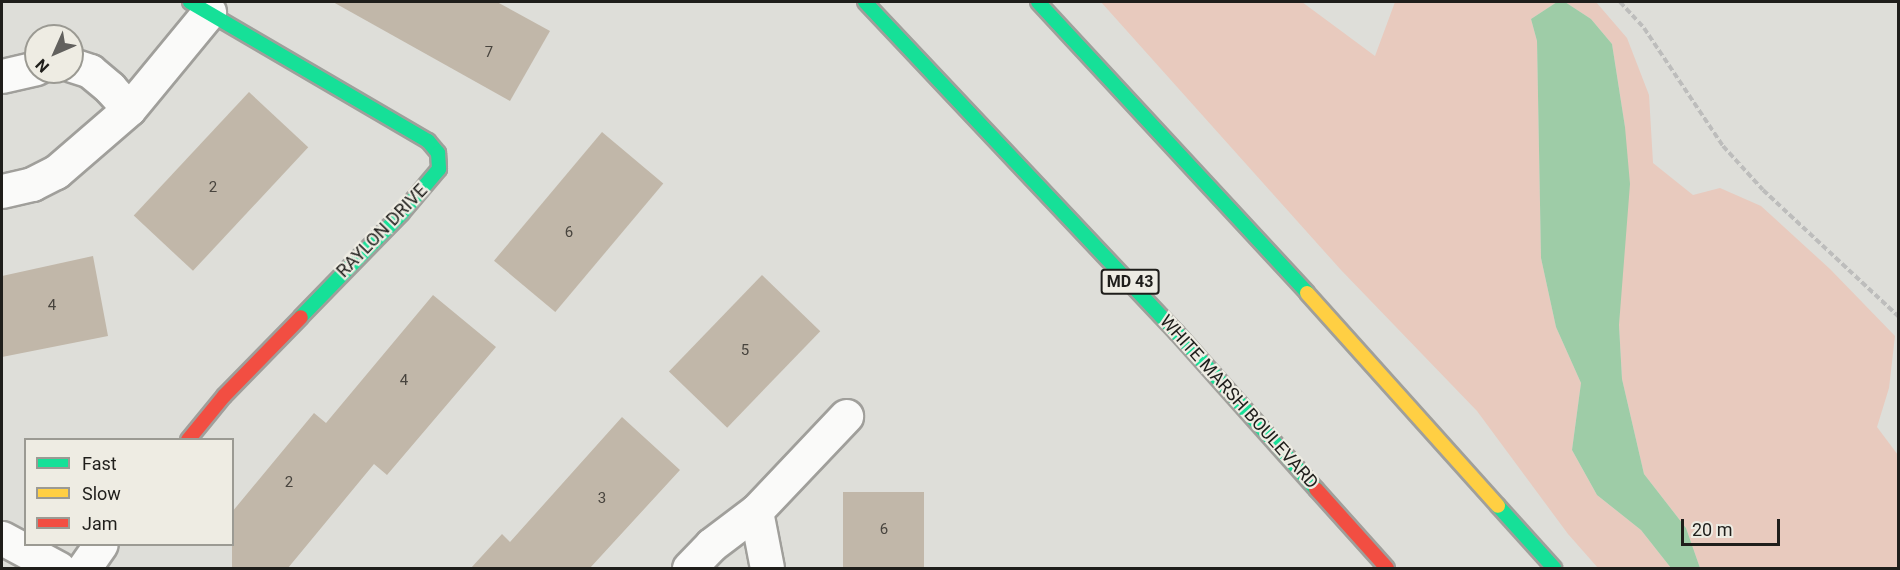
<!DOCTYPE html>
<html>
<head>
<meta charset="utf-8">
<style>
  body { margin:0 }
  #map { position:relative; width:1900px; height:570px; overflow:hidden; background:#deded9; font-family:Roboto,sans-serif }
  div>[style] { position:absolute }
  .green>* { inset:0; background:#e8cabe }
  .water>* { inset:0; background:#9ecca7 }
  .building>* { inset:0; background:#c1b7a9; transform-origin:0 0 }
  .path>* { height:4px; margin-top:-2px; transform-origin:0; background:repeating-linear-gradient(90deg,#bdbdbc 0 6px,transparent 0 9px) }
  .roads { filter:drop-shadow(2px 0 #a09f9b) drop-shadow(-2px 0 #a09f9b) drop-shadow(0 2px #a09f9b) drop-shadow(0 -2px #a09f9b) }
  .street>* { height:33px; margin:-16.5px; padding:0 16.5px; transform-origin:16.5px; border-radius:16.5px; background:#fafaf9 }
  .fast>* { height:14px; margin:-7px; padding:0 7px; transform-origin:7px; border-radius:7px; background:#16e098 }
  .slow>* { height:14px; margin:-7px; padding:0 7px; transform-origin:7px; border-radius:7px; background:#ffcf43 }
  .jam>* { height:14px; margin:-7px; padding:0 7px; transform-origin:7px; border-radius:7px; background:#f24e42 }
  span { translate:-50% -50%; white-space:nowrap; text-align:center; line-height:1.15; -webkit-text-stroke:4.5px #eeece3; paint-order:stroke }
  .number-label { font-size:15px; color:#48443e }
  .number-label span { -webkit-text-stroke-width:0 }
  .shield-label span { padding:2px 4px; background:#eeece3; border:2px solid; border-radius:4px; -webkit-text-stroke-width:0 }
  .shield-label { font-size:16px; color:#1f1e1b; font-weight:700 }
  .street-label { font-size:18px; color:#1f1e1b }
  .frame { position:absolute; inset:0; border:3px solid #1f1e1b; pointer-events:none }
  .legend { position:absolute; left:24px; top:438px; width:210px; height:108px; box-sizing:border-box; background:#eeece3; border:2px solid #9b9a93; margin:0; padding:8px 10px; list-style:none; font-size:18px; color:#1f1e1b }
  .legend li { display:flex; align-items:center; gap:12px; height:30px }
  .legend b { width:30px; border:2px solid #9b9a93 }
  .north { position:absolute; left:24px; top:24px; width:60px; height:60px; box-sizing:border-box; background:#eeece3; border:2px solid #9b9a93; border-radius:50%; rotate:225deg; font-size:16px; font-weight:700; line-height:24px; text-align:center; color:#1f1e1b }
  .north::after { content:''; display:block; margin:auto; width:21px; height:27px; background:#62615e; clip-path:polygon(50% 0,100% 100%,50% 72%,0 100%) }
  .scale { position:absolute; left:1681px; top:519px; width:99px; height:27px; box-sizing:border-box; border:3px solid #1f1e1b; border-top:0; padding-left:8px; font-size:18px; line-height:21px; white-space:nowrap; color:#1f1e1b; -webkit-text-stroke:4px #eeece3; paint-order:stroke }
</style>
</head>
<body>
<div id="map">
  <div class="green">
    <i style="clip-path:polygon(1101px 2px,1302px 2px,1375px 56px,1395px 2px,1557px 2px,1531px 19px,1537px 41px,1541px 258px,1556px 327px,1581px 383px,1572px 450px,1597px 495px,1641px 530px,1671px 568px,1598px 568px,1568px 534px,1477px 411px,1341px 270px)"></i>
    <i style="clip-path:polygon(1565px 2px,1596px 2px,1627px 38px,1649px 95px,1653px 163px,1693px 195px,1720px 188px,1761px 206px,1830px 269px,1895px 336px,1889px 388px,1877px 427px,1898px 455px,1898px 568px,1700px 568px,1686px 528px,1644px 474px,1622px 379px,1619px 325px,1625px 127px,1612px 44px,1591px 19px)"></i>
  </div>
  <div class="water">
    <i style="clip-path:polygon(1557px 2px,1565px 2px,1591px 19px,1612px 44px,1625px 127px,1630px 184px,1619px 325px,1622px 379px,1644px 474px,1686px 528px,1700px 568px,1671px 568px,1641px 530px,1597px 495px,1572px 450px,1581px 383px,1556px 327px,1541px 258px,1537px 41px,1531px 19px)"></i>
  </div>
  <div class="building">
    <i style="clip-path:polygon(333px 2px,497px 2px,550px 31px,510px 101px)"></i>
    <i style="left:249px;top:92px;width:81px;height:169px;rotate:43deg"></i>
    <i style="left:602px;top:132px;width:80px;height:168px;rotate:40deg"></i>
    <i style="clip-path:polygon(93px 256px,108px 336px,2px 357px,2px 276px)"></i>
    <i style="left:762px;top:275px;width:81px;height:134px;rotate:44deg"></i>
    <i style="clip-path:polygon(433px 295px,496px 347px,387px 475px,374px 464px,288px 568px,232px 568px,232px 512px,314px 413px,326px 423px)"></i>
    <i style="clip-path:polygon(622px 417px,680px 470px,590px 568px,471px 568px,502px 534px,510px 542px)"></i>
    <i style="left:843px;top:492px;width:81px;height:76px"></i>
  </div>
  <div class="path">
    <i style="left:1620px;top:2px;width:35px;rotate:47deg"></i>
    <i style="left:1644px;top:28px;width:142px;rotate:56.2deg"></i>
    <i style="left:1723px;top:146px;width:59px;rotate:47.7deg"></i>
    <i style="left:1763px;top:190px;width:185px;rotate:43deg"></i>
  </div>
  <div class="roads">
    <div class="street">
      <i style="left:72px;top:65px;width:19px;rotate:18deg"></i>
      <i style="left:90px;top:71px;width:26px;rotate:40deg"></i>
      <i style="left:110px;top:88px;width:28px;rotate:48deg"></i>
      <i style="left:2px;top:76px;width:35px;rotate:-13deg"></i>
      <i style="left:2px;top:191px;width:31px;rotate:-13deg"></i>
      <i style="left:32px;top:184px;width:27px;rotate:-27deg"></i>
      <i style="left:56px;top:172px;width:96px;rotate:-40.8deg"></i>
      <i style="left:129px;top:109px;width:126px;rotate:-50.5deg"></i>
      <i style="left:756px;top:511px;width:58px;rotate:79.1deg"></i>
      <i style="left:2px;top:538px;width:64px;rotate:28.2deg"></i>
      <i style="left:84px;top:568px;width:29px;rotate:-55deg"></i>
      <i style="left:689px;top:568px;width:32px;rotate:-46deg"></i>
      <i style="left:711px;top:545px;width:56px;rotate:-37.1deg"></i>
      <i style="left:756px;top:511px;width:131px;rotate:-46.5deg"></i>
    </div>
    <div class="fast">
      <i style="left:190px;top:2px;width:276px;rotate:30.3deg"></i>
      <i style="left:428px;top:141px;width:16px;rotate:50deg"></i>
      <i style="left:438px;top:153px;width:16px;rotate:86deg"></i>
      <i style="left:439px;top:169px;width:57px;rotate:130.1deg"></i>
      <i style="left:402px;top:213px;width:145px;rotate:134.2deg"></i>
      <i style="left:865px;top:2px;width:455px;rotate:46.7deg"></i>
      <i style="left:1177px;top:333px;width:209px;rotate:48.3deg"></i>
      <i style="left:1038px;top:2px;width:396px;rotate:47.2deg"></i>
      <i style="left:1498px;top:506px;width:84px;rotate:47.9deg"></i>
    </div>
    <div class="slow">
      <i style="left:1307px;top:293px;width:286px;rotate:48.1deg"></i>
    </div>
    <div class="jam">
      <i style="left:188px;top:440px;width:57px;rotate:-50.7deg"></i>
      <i style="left:224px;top:396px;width:110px;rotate:-45.7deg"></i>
      <i style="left:1316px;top:489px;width:106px;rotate:48.1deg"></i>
    </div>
  </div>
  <div class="number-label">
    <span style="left:489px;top:53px">7</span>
    <span style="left:213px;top:188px">2</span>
    <span style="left:569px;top:233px">6</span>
    <span style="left:52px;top:306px">4</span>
    <span style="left:745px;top:351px">5</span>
    <span style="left:404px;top:381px">4</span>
    <span style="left:289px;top:483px">2</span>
    <span style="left:602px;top:499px">3</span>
    <span style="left:884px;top:530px">6</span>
  </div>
  <div class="shield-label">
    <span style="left:1130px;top:282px">MD 43</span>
  </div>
  <div class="street-label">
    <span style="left:382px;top:231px;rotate:-46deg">RAYLON DRIVE</span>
    <span style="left:1239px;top:402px;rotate:48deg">WHITE MARSH BOULEVARD</span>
  </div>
  <div class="frame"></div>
  <ul class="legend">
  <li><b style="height:8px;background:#16e098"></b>Fast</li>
  <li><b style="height:8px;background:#ffcf43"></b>Slow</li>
  <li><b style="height:8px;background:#f24e42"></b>Jam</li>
  </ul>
  <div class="north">N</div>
  <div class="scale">20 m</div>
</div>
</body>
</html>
